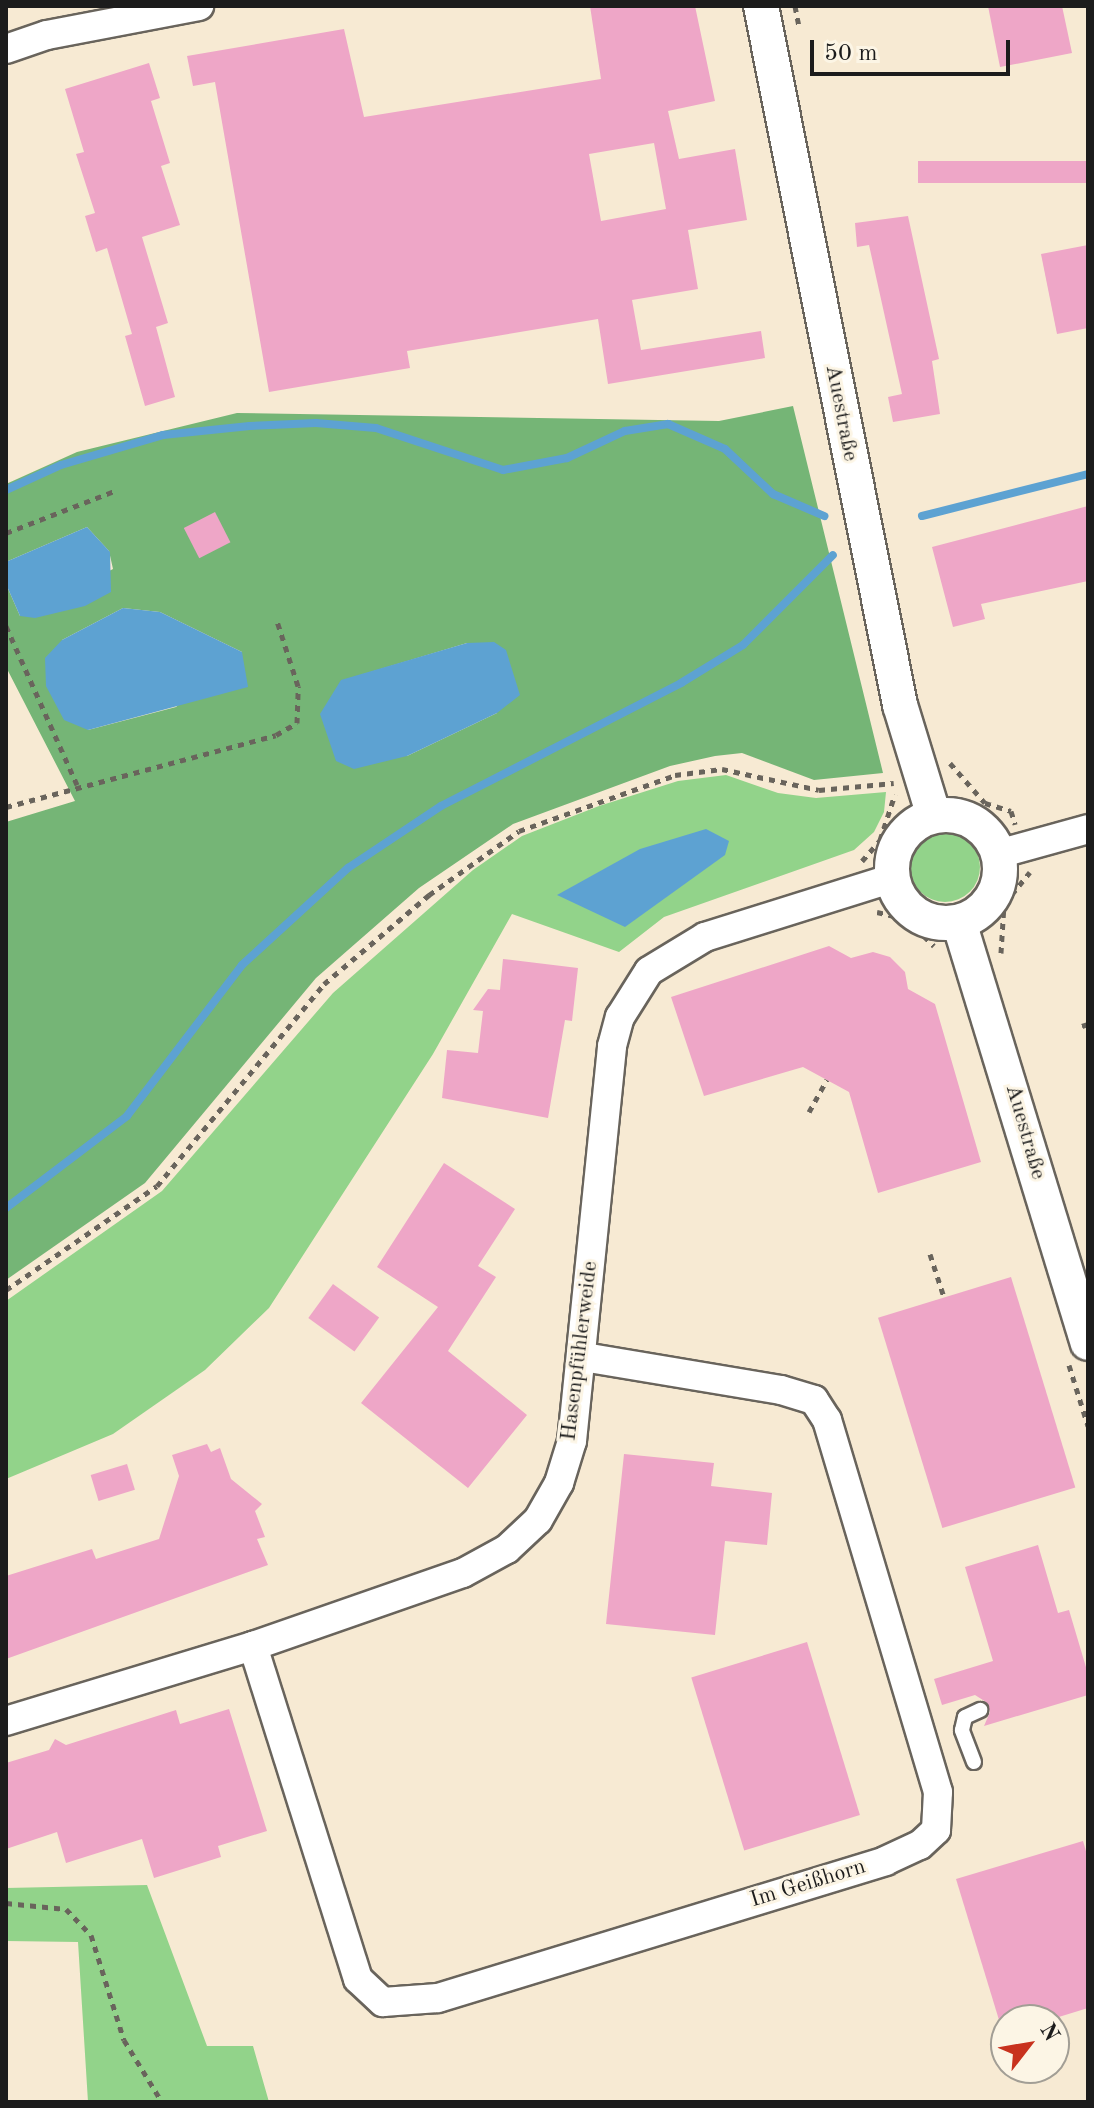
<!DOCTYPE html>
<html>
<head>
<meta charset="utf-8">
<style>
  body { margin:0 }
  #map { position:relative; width:1094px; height:2108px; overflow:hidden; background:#f7ead3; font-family:"Old Standard TT",serif }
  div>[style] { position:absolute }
  .green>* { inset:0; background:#92d38a }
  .round { border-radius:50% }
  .forest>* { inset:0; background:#75b576 }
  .water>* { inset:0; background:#5da2d2 }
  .stream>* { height:8px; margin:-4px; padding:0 4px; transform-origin:4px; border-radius:4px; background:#5da2d2 }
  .building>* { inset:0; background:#eea6c7; transform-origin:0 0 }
  .path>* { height:5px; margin-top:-2.5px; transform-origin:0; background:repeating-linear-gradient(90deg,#69645c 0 6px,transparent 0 12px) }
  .roads { filter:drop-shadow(2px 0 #69645c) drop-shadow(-2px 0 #69645c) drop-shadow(0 2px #69645c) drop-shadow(0 -2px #69645c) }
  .service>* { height:14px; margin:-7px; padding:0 7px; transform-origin:7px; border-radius:7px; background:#fff }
  .minor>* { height:28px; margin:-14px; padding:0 14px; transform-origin:14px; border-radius:14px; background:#fff }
  .tertiary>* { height:34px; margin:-17px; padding:0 17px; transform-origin:17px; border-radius:17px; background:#fff }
  .tertiary>.ring { margin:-17px; padding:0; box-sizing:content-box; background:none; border:34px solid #fff; border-radius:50% }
  span { translate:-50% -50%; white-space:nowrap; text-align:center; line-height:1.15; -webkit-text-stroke:6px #fcf5e5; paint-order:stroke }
  .street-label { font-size:22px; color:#1c1c1c }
  .frame { position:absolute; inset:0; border:8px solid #1c1c1c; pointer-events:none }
  .north { position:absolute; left:990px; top:2004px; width:80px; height:80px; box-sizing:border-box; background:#fcf5e5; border:2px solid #a29e95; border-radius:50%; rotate:59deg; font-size:22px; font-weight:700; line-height:32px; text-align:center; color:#1c1c1c }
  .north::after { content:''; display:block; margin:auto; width:28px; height:36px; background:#c8321e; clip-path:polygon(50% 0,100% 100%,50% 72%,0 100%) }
  .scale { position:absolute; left:810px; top:40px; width:200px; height:36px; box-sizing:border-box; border:4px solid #1c1c1c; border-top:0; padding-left:10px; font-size:24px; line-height:28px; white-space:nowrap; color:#1c1c1c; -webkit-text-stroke:6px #fcf5e5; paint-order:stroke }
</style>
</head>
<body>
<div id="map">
  <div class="green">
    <i style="clip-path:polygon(726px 775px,778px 793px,816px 798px,886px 792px,884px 812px,874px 832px,854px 850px,664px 917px,619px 952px,512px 914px,433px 1054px,269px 1308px,205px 1370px,113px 1434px,6px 1479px,6px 1301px,162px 1191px,333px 993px,473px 870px,522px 836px,599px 806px,678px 781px)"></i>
    <i class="round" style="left:910px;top:832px;width:70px;height:70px"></i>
    <i style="clip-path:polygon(147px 1885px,207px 2046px,253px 2046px,269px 2102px,88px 2102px,78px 1942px,6px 1941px,6px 1888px)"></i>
  </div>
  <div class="forest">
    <i style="clip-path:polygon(evenodd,793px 406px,883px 773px,814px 780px,742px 753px,715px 756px,670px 766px,513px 824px,419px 888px,316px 978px,145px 1183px,6px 1280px,6px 822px,75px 801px,6px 667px,6px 584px,20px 616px,113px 569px,109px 551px,87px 527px,8px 561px,6px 582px,6px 484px,77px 452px,237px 413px,719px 421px,793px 406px,123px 608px,160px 612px,242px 652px,176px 707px,88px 730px,62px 640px,123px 608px,793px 406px,467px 643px,497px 713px,407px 756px,341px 681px,467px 643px)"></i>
  </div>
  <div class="water">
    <i style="clip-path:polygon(87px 527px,110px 552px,111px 592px,85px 606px,35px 618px,20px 616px,6px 584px,8px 561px)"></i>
    <i style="clip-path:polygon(123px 608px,160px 612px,242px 652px,248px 687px,88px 730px,64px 720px,46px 686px,45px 658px,62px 640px)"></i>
    <i style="clip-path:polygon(494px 642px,506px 650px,520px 695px,497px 713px,407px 756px,354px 769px,336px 761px,320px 714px,341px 680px,467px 643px)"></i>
    <i style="clip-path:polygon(706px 829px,729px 841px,725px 855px,625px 927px,557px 895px,640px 849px)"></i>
  </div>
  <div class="stream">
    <i style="left:6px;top:490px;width:60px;rotate:-24.4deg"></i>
    <i style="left:61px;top:465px;width:106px;rotate:-16.4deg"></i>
    <i style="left:163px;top:435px;width:87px;rotate:-5.9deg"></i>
    <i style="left:250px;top:426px;width:66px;rotate:-2.6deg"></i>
    <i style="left:316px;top:423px;width:60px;rotate:4.8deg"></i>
    <i style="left:376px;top:428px;width:134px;rotate:18.3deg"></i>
    <i style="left:503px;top:470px;width:65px;rotate:-10.6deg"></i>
    <i style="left:567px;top:458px;width:64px;rotate:-25deg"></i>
    <i style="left:625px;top:431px;width:44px;rotate:-9.2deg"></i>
    <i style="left:668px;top:424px;width:62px;rotate:23.7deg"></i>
    <i style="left:725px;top:449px;width:66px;rotate:43.2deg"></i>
    <i style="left:773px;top:494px;width:56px;rotate:23.3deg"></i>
    <i style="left:922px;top:516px;width:171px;rotate:-14.2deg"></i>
    <i style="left:6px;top:1208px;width:152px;rotate:-37.2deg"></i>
    <i style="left:127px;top:1116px;width:190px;rotate:-52.7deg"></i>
    <i style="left:242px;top:965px;width:144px;rotate:-42.5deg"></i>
    <i style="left:348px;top:868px;width:112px;rotate:-33.7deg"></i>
    <i style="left:441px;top:806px;width:270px;rotate:-27.1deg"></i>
    <i style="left:681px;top:683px;width:73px;rotate:-31.5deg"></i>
    <i style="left:743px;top:645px;width:127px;rotate:-45deg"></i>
  </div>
  <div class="building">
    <i style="clip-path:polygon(evenodd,590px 6px,695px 6px,715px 101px,668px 111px,679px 159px,735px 149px,747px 220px,688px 230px,698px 289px,632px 300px,641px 350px,761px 331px,765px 358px,608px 384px,598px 319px,407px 351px,410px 368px,269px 392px,215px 82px,193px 86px,187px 56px,344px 29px,364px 117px,601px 79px,590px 6px,654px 143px,666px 209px,601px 221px,589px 154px,654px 143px)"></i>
    <i style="clip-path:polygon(988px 6px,1062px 6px,1072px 53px,1000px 67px)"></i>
    <i style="clip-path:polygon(149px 63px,160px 98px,151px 101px,170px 163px,161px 166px,180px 225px,142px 237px,168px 323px,156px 327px,175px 397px,145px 406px,125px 336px,132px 334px,107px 248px,96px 252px,85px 216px,95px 213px,76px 154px,84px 152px,65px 89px)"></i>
    <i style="left:1088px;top:161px;width:22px;height:170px;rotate:90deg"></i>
    <i style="clip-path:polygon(908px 216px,939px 359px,932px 361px,940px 414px,893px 422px,888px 397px,902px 394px,869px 245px,857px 247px,855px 223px)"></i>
    <i style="clip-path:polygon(1088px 245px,1088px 328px,1057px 334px,1041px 254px)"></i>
    <i style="clip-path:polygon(1088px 506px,1088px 581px,981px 604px,985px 619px,953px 627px,932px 547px)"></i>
    <i style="left:215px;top:512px;width:34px;height:35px;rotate:63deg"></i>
    <i style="clip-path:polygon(829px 946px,851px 958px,873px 952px,890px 957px,905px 972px,908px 989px,935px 1004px,981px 1162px,878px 1193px,849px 1092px,803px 1067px,704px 1096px,671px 997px)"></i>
    <i style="clip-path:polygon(503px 959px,578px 968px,572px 1021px,565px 1020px,548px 1118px,442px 1098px,447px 1050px,478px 1053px,483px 1011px,473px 1010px,488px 989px,500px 990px)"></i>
    <i style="clip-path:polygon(444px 1163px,515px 1209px,478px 1266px,496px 1277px,448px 1351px,527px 1415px,468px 1488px,361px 1403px,438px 1307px,377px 1267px)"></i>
    <i style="left:1011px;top:1277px;width:220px;height:139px;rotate:73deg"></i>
    <i style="left:333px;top:1284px;width:57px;height:42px;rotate:36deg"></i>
    <i style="clip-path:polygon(207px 1444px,211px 1452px,220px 1448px,231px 1479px,262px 1504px,255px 1511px,265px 1537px,257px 1539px,268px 1565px,6px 1659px,6px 1576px,92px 1549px,96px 1559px,159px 1539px,179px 1476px,172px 1455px)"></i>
    <i style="clip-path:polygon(624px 1454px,714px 1463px,711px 1486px,772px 1493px,767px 1545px,725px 1541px,715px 1635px,606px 1624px)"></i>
    <i style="left:127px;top:1464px;width:27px;height:38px;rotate:73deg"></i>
    <i style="clip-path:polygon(1038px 1545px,1058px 1613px,1069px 1610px,1088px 1674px,1088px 1695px,984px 1726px,990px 1712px,986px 1702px,975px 1695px,942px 1705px,934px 1679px,993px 1661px,965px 1567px)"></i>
    <i style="left:807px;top:1642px;width:181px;height:121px;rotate:73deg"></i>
    <i style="clip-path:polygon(229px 1709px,267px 1831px,218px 1846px,221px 1857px,154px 1878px,142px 1839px,66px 1863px,57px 1832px,6px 1849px,6px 1763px,49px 1750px,55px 1739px,66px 1745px,176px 1710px,180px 1724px)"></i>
    <i style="clip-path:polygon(1083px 1841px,1088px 1858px,1088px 2008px,1049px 2020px,999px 2020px,956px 1879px)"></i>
  </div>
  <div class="path">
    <i style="left:795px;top:6px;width:21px;rotate:79deg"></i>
    <i style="left:6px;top:533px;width:119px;rotate:-21.2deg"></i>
    <i style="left:6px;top:626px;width:174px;rotate:65.9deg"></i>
    <i style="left:950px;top:763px;width:53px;rotate:48.8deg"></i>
    <i style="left:985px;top:803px;width:27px;rotate:17deg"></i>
    <i style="left:1011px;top:811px;width:14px;rotate:73deg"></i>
    <i style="left:6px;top:807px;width:279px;rotate:-14.9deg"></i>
    <i style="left:276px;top:735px;width:24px;rotate:-30deg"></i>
    <i style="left:297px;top:723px;width:37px;rotate:-88deg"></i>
    <i style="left:298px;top:686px;width:68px;rotate:-107.9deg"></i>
    <i style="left:862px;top:861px;width:28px;rotate:-49deg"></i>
    <i style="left:880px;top:840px;width:48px;rotate:-71.9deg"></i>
    <i style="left:877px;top:912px;width:31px;rotate:13deg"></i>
    <i style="left:907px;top:919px;width:38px;rotate:45deg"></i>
    <i style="left:1001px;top:953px;width:49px;rotate:-86.5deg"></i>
    <i style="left:1004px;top:904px;width:41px;rotate:-50.9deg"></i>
    <i style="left:1082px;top:1026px;width:6px;rotate:-18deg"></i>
    <i style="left:809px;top:1112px;width:37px;rotate:-61deg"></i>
    <i style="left:930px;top:1254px;width:45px;rotate:72deg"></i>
    <i style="left:6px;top:1290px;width:183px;rotate:-34.6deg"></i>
    <i style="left:157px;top:1186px;width:262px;rotate:-50.4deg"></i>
    <i style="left:324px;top:984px;width:138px;rotate:-40.3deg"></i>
    <i style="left:429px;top:895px;width:110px;rotate:-35.4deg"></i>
    <i style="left:519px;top:831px;width:166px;rotate:-19.7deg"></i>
    <i style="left:675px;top:775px;width:47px;rotate:-7.3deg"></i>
    <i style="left:722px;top:769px;width:99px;rotate:12.2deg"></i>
    <i style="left:819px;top:790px;width:75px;rotate:-5.3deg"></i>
    <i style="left:1069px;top:1365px;width:64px;rotate:72.7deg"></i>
    <i style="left:6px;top:1903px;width:60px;rotate:5.7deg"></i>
    <i style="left:66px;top:1909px;width:36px;rotate:46deg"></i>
    <i style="left:91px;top:1935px;width:110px;rotate:72.6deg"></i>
    <i style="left:124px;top:2040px;width:73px;rotate:58.5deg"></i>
  </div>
  <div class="roads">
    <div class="service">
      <i style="left:974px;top:1762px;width:34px;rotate:-111deg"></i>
      <i style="left:962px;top:1730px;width:13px;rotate:-77deg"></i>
      <i style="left:965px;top:1717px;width:17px;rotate:-25deg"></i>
    </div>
    <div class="minor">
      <i style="left:6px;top:49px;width:43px;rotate:-18.9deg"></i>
      <i style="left:47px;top:35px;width:155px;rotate:-10.8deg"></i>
      <i style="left:998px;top:854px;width:93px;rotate:-15.5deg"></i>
      <i style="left:253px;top:1646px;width:349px;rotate:72.5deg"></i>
      <i style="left:358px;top:1979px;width:34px;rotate:43deg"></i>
      <i style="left:383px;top:2002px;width:55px;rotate:-4.2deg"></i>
      <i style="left:438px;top:1998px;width:468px;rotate:-17deg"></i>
      <i style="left:885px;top:1861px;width:38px;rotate:-25deg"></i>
      <i style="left:920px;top:1845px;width:22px;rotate:-43deg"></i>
      <i style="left:936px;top:1830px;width:38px;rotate:-87deg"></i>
      <i style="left:938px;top:1792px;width:388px;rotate:-106.6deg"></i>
      <i style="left:827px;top:1420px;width:24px;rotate:-123deg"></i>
      <i style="left:814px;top:1400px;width:34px;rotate:-163deg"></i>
      <i style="left:781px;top:1390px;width:201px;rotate:-170.5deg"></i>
      <i style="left:6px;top:1721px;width:258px;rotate:-16.9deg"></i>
      <i style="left:253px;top:1646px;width:222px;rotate:-19.2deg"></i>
      <i style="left:463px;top:1573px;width:50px;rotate:-28.6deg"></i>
      <i style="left:507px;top:1549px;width:42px;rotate:-43.1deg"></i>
      <i style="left:538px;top:1520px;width:43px;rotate:-60.4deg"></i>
      <i style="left:559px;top:1483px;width:44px;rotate:-72.8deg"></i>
      <i style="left:572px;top:1441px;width:397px;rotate:-84.2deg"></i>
      <i style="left:612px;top:1046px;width:30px;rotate:-75deg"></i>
      <i style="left:620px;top:1017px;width:54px;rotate:-57.8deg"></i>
      <i style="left:649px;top:971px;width:66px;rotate:-31.3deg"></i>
      <i style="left:705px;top:937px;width:197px;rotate:-17.4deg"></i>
    </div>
    <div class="tertiary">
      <i style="left:761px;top:6px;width:713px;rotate:78.75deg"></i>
      <i style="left:900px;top:705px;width:116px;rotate:73deg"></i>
      <i class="ring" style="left:892px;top:815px;width:74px;height:74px"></i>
      <i style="left:959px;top:922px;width:440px;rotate:73deg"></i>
    </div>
  </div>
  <div class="street-label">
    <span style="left:841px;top:413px;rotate:79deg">Auestraße</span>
    <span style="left:1025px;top:1132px;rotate:74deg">Auestraße</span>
    <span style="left:580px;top:1351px;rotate:-83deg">Hasenpfühlerweide</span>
    <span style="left:808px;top:1884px;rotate:-17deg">Im Geißhorn</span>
  </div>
  <div class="frame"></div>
  <div class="north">N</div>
  <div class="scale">50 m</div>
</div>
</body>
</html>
